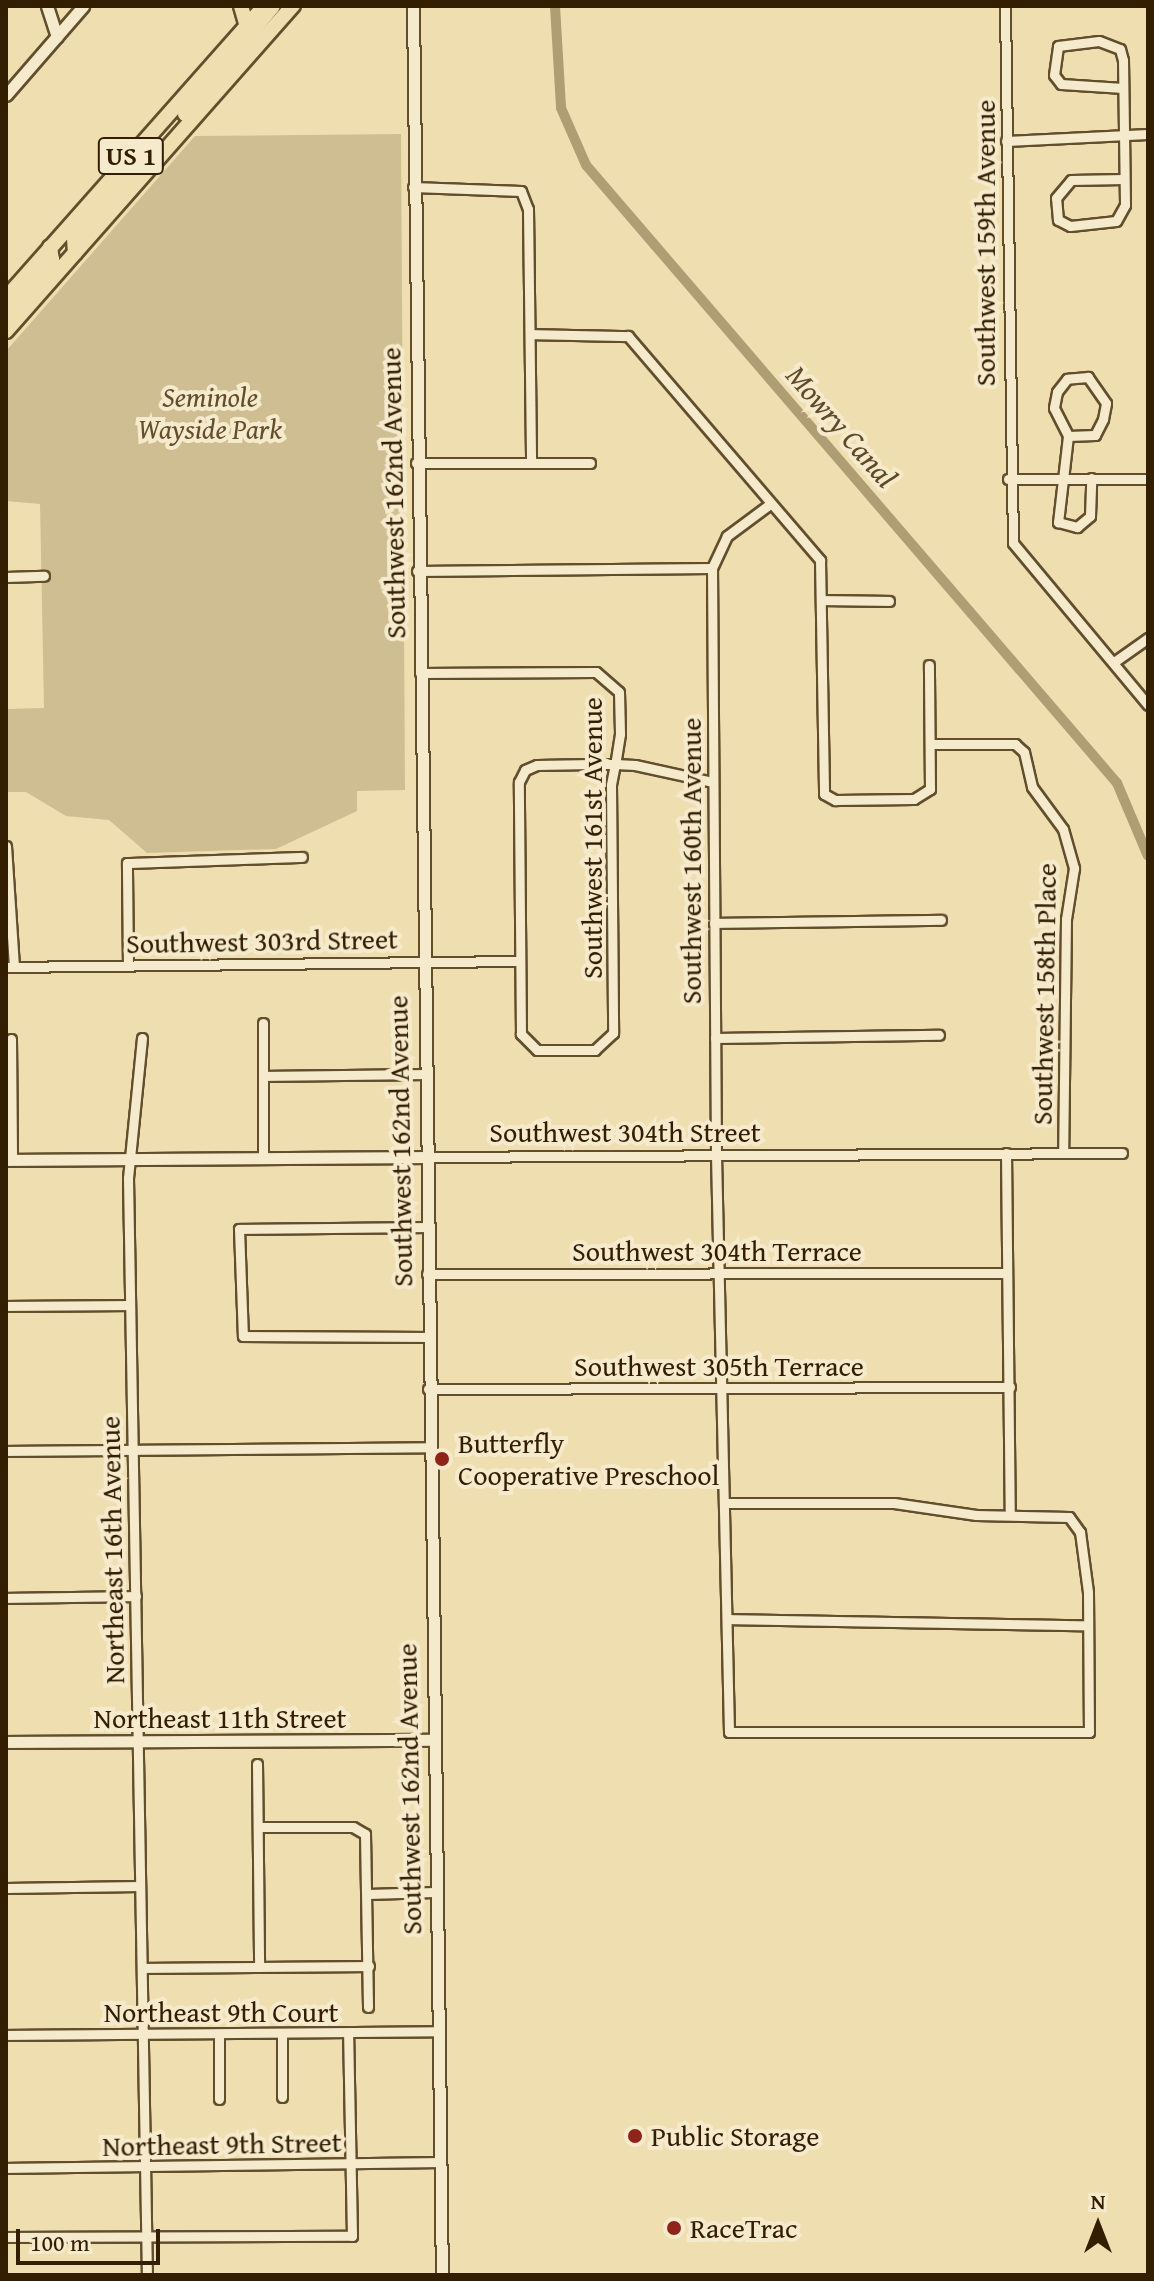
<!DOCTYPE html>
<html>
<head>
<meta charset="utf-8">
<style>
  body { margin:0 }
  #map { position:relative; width:1154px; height:2281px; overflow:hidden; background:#efdfb0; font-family:"Gentium Book Plus",serif }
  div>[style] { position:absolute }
  .green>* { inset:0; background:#cfbe92 }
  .canal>* { height:10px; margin:-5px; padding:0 5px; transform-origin:5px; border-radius:5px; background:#af9d74 }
  .roads { filter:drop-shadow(2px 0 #624e2d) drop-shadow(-2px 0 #624e2d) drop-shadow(0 2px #624e2d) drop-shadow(0 -2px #624e2d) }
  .minor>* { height:9px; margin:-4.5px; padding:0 4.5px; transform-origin:4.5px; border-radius:4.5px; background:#f5eacc }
  .tertiary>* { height:11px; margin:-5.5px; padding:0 5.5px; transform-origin:5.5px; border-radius:5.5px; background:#f5eacc }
  .trunk>* { height:14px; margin:-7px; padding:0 7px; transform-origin:7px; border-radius:7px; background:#efdfb0 }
  .dots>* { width:22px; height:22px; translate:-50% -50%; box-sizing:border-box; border:4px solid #f5eacc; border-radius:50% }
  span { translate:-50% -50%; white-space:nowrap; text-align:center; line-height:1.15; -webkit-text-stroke:8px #f5eacc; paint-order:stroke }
  .shield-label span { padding:2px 6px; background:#f5eacc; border:2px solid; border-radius:6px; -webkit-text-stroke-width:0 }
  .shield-label { font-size:26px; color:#331e01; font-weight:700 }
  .street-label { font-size:28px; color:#331e01 }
  .park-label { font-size:28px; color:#624e2c; font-style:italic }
  .poi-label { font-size:28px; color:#331e01 }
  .left { translate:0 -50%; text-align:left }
  .water-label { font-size:30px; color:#5e4a29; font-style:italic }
  .frame { position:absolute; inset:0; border:8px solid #331e01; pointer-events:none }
  .north { position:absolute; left:1058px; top:2185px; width:80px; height:80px; -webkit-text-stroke:6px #f5eacc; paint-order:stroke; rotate:0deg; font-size:22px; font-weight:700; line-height:32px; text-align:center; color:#331e01 }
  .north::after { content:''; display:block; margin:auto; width:28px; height:36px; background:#331e01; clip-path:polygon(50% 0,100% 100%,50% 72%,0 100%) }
  .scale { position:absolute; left:16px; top:2229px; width:144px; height:36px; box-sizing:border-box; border:4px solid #331e01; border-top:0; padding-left:10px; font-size:24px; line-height:28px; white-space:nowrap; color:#331e01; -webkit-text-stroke:6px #f5eacc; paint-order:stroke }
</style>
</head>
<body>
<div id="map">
  <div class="green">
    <i style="clip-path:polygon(401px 134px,405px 790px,357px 791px,357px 811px,276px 849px,147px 853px,109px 820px,66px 816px,26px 792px,6px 792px,6px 709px,44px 708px,40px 504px,6px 501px,6px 351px,195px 136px)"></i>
  </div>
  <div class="canal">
    <i style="left:555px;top:6px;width:102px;rotate:86.6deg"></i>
    <i style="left:561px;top:108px;width:62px;rotate:66.3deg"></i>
    <i style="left:586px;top:165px;width:815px;rotate:49.33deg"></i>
    <i style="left:1117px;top:783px;width:79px;rotate:67deg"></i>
  </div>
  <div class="roads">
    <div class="minor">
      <i style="left:1005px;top:6px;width:537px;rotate:89.15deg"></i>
      <i style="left:1013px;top:543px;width:211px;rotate:50.2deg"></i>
      <i style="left:1123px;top:88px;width:62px;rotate:-176.3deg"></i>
      <i style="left:1061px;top:84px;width:11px;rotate:-128deg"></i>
      <i style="left:1054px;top:75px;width:29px;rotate:-82deg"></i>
      <i style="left:1058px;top:46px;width:41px;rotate:-7deg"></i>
      <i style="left:1099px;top:41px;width:22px;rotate:21deg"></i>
      <i style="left:1120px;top:49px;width:11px;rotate:75deg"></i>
      <i style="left:1123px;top:60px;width:145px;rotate:89.2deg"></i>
      <i style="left:1125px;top:205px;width:18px;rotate:119deg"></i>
      <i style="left:1116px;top:221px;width:46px;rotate:173.8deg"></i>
      <i style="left:1070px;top:226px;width:13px;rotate:-153deg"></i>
      <i style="left:1058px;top:220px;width:22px;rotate:-95deg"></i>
      <i style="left:1056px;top:198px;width:23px;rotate:-50deg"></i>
      <i style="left:1071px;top:180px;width:53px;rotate:-1.1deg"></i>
      <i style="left:1006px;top:141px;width:142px;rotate:-2.8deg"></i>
      <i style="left:413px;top:187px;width:108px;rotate:2.1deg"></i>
      <i style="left:521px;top:191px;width:19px;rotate:69deg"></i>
      <i style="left:528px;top:209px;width:253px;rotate:89.3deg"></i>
      <i style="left:530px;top:334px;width:98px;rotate:1.2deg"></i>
      <i style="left:628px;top:336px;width:295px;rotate:49.4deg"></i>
      <i style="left:820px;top:560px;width:234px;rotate:89deg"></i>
      <i style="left:824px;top:794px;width:13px;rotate:29deg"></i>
      <i style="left:835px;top:800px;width:79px;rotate:-0.7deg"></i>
      <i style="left:914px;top:799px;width:19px;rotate:-32deg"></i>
      <i style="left:930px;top:789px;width:124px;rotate:-90.5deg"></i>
      <i style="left:1068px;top:436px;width:27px;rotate:-2deg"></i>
      <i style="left:1095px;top:435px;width:18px;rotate:-63deg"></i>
      <i style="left:1103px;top:419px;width:16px;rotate:-79deg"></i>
      <i style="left:1106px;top:403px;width:32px;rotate:-125deg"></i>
      <i style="left:1088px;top:377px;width:21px;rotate:175deg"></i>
      <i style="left:1067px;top:379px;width:16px;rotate:128deg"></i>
      <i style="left:1057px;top:392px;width:16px;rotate:101deg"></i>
      <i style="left:1054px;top:408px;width:31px;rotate:63deg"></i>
      <i style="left:1068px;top:436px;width:87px;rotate:96.6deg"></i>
      <i style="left:1058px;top:522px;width:20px;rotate:15deg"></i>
      <i style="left:1077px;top:527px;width:17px;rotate:-40deg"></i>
      <i style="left:1090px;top:516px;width:38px;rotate:-88deg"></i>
      <i style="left:416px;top:463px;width:174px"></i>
      <i style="left:1008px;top:479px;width:140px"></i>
      <i style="left:417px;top:571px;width:295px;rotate:-0.6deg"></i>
      <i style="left:6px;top:577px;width:38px;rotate:-2deg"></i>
      <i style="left:823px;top:600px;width:66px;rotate:0.9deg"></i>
      <i style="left:1114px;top:662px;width:42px;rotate:-35.2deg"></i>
      <i style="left:420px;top:673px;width:176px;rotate:-0.3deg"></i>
      <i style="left:596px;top:672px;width:30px;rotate:41deg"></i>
      <i style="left:619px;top:692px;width:42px;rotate:88.6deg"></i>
      <i style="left:620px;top:734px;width:30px;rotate:99deg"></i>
      <i style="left:615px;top:764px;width:21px;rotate:101deg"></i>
      <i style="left:611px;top:785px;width:248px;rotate:89.5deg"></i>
      <i style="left:613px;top:1033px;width:25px;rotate:137deg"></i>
      <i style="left:595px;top:1050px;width:58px;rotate:180deg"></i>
      <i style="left:537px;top:1050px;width:23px;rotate:-135deg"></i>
      <i style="left:521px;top:1034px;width:252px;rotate:-90.5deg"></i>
      <i style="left:519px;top:782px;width:13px;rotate:-63deg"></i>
      <i style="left:525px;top:770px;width:13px;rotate:-23deg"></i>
      <i style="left:537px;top:765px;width:56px;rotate:-1deg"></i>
      <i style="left:593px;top:764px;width:22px"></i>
      <i style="left:615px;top:764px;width:20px;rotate:3deg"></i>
      <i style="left:635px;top:765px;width:79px;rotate:12.4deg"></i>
      <i style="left:931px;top:744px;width:84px"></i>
      <i style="left:1015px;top:744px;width:12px;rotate:42deg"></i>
      <i style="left:1024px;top:752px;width:36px;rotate:77deg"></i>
      <i style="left:1032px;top:787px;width:52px;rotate:53.6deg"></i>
      <i style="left:1063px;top:829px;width:41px;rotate:74.2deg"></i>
      <i style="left:1074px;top:868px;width:52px;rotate:98.9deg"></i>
      <i style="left:1066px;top:919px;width:234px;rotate:90.7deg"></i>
      <i style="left:6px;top:846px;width:120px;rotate:86.2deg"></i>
      <i style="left:714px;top:923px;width:227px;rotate:-0.8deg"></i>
      <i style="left:128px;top:966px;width:103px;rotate:-90.6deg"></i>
      <i style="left:127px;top:863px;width:175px;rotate:-2deg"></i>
      <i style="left:6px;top:967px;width:513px;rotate:-0.67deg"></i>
      <i style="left:142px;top:1038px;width:141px;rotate:95.7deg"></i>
      <i style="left:128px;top:1178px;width:1097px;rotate:89.01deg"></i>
      <i style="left:715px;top:1038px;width:224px;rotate:-0.8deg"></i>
      <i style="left:11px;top:1039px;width:121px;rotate:89.5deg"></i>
      <i style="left:264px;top:1076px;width:159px;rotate:-0.7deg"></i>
      <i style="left:1006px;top:1153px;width:362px;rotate:89.4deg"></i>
      <i style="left:424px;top:1157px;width:698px;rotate:-0.33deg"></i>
      <i style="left:263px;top:1159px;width:136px;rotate:-90deg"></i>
      <i style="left:425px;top:1227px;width:186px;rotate:179.4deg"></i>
      <i style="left:239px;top:1229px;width:107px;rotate:87.9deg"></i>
      <i style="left:243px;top:1336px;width:184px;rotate:0.3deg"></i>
      <i style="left:427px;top:1274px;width:580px;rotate:-0.1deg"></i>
      <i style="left:6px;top:1306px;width:124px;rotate:-0.5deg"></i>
      <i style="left:428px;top:1389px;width:582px;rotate:-0.2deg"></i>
      <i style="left:6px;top:1451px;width:423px;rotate:-0.5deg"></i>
      <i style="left:725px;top:1503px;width:169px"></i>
      <i style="left:894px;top:1503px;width:83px;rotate:8.3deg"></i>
      <i style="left:976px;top:1515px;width:93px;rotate:1.2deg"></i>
      <i style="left:1069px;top:1517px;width:19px;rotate:54deg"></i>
      <i style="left:1080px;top:1532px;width:61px;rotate:82.4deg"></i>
      <i style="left:1088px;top:1592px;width:140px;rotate:89.6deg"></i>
      <i style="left:1089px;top:1732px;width:360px;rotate:180deg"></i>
      <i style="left:729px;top:1732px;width:578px;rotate:-91.29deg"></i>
      <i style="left:716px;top:1154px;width:586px;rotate:-90.39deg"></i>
      <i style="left:712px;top:568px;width:35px;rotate:-65deg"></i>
      <i style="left:727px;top:536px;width:54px;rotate:-36.7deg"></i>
      <i style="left:6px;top:1598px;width:130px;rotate:-0.9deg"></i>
      <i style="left:727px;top:1619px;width:361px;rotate:1deg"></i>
      <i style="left:257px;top:1764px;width:203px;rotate:89.4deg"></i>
      <i style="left:258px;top:1827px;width:95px"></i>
      <i style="left:353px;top:1827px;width:14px;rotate:30deg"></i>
      <i style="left:365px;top:1834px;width:173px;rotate:89deg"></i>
      <i style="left:6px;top:1888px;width:134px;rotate:-0.9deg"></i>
      <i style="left:368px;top:1894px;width:66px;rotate:-1.7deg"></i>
      <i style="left:142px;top:1968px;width:227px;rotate:-0.5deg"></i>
      <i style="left:219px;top:2034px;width:65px;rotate:90deg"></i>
      <i style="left:282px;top:2034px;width:63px;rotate:90deg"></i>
      <i style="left:6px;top:2035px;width:430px;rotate:-0.5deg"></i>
      <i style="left:6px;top:2168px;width:432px;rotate:-0.8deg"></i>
      <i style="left:6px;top:2237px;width:346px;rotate:-0.2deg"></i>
      <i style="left:352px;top:2236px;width:203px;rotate:-91.1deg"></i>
    </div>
    <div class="tertiary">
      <i style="left:47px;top:6px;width:32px;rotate:72deg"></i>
      <i style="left:413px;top:6px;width:2269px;rotate:89.27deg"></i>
      <i style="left:6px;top:95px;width:118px;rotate:-49.1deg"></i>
      <i style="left:6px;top:1160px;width:418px;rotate:-0.4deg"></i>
      <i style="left:6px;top:1742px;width:428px;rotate:-0.3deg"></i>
    </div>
    <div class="trunk">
      <i style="left:241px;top:6px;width:22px;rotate:74deg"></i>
      <i style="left:185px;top:114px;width:139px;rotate:-50.8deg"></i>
      <i style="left:75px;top:253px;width:16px;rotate:-94deg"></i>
      <i style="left:74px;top:237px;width:95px;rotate:-48.4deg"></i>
      <i style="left:137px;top:166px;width:21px;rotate:-67deg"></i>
      <i style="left:6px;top:298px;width:390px;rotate:-48.5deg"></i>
      <i style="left:6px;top:315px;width:72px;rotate:-50.1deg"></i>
      <i style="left:52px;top:260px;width:13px;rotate:-99deg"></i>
      <i style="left:6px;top:331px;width:434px;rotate:-48.6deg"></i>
    </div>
  </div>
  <div class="dots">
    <i style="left:442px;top:1459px;background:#8f2418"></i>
    <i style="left:635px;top:2136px;background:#8f2418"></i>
    <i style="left:674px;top:2228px;background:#8f2418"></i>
  </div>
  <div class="shield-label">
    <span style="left:131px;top:156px">US 1</span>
  </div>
  <div class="street-label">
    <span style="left:985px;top:243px;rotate:-90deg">Southwest 159th Avenue</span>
    <span style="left:393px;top:493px;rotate:-91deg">Southwest 162nd Avenue</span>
    <span style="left:592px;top:838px;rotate:-90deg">Southwest 161st Avenue</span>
    <span style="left:691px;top:861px;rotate:-90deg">Southwest 160th Avenue</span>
    <span style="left:262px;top:941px;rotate:-1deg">Southwest 303rd Street</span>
    <span style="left:1044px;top:994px;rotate:-89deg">Southwest 158th Place</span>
    <span style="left:625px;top:1132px">Southwest 304th Street</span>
    <span style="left:400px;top:1141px;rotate:-91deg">Southwest 162nd Avenue</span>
    <span style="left:717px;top:1251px">Southwest 304th Terrace</span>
    <span style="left:719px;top:1366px">Southwest 305th Terrace</span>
    <span style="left:112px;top:1550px;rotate:-91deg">Northeast 16th Avenue</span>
    <span style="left:220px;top:1718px">Northeast 11th Street</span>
    <span style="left:409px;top:1789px;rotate:-91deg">Southwest 162nd Avenue</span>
    <span style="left:221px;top:2012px">Northeast 9th Court</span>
    <span style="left:222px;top:2144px;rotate:-1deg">Northeast 9th Street</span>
  </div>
  <div class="park-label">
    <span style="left:210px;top:413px">Seminole<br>Wayside Park</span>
  </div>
  <div class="poi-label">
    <span class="left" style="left:458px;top:1459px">Butterfly<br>Cooperative Preschool</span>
    <span class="left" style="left:651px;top:2136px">Public Storage</span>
    <span class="left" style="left:690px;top:2228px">RaceTrac</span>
  </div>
  <div class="water-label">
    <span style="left:842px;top:426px;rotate:49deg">Mowry Canal</span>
  </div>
  <div class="frame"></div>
  <div class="north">N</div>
  <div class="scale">100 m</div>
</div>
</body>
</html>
